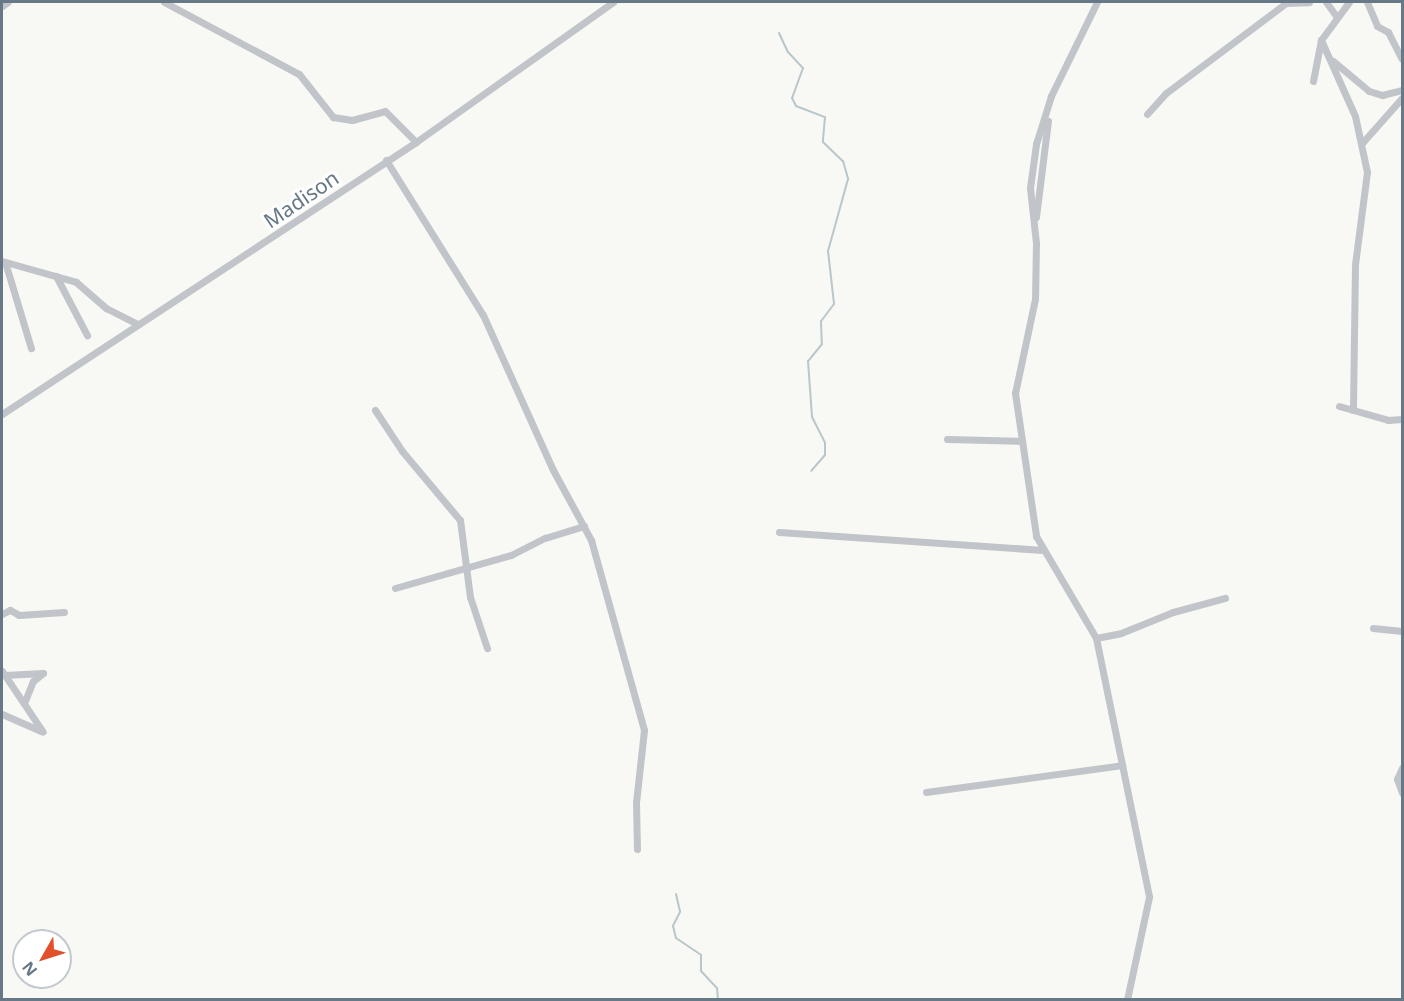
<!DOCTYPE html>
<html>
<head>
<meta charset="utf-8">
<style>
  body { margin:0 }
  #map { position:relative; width:1404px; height:1001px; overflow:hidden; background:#f8f8f5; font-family:"Noto Sans",sans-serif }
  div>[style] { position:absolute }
  .stream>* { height:2px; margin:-1px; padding:0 1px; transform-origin:1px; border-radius:1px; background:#b9c6ca }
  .minor>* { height:7px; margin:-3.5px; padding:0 3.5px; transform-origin:3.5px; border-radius:3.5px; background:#c1c5c9 }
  span { translate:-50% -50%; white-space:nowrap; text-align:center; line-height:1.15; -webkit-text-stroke:6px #fff; paint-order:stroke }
  .street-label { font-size:21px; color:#677986 }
  .frame { position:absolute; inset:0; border:3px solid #677986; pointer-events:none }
  .north { position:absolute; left:12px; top:929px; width:60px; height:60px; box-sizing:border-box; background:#fff; border:2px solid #c2c9cf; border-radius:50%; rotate:231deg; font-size:16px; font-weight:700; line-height:24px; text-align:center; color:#677986 }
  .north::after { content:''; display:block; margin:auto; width:21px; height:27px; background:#e24f2b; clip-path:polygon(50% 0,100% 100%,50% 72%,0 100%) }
</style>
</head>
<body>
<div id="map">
  <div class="stream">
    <i style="left:779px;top:33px;width:21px;rotate:65deg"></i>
    <i style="left:788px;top:52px;width:22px;rotate:47deg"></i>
    <i style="left:803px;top:68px;width:32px;rotate:110deg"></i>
    <i style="left:792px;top:98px;width:9px;rotate:63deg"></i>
    <i style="left:796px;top:106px;width:31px;rotate:21deg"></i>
    <i style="left:825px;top:117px;width:25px;rotate:95deg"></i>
    <i style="left:823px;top:142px;width:28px;rotate:44deg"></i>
    <i style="left:843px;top:161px;width:19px;rotate:74deg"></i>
    <i style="left:848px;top:179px;width:75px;rotate:105.5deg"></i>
    <i style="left:828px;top:251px;width:53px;rotate:83.5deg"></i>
    <i style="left:834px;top:304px;width:21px;rotate:127deg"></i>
    <i style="left:821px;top:321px;width:23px;rotate:88deg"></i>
    <i style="left:822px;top:344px;width:22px;rotate:129deg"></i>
    <i style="left:808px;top:361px;width:56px;rotate:85.9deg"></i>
    <i style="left:812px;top:417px;width:29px;rotate:63deg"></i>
    <i style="left:825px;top:443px;width:12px;rotate:90deg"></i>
    <i style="left:825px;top:455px;width:21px;rotate:131deg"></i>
    <i style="left:676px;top:894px;width:18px;rotate:77deg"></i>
    <i style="left:680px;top:912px;width:16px;rotate:117deg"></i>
    <i style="left:673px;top:926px;width:12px;rotate:76deg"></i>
    <i style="left:676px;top:938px;width:30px;rotate:34deg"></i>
    <i style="left:701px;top:955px;width:16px;rotate:90deg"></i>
    <i style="left:701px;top:971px;width:23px;rotate:47deg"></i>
    <i style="left:717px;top:988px;width:12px;rotate:85deg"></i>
  </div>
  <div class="minor">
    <i style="left:164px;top:2px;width:153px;rotate:28.1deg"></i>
    <i style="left:299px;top:74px;width:55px;rotate:51.7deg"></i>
    <i style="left:333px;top:117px;width:19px;rotate:9deg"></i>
    <i style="left:352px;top:120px;width:34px;rotate:-15deg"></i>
    <i style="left:385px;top:111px;width:44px;rotate:45deg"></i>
    <i style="left:1097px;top:2px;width:105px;rotate:116.1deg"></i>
    <i style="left:1051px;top:96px;width:50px;rotate:107.4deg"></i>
    <i style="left:1036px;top:144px;width:44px;rotate:97.8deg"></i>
    <i style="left:1030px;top:188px;width:55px;rotate:83.8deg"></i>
    <i style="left:1036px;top:243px;width:56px;rotate:91deg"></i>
    <i style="left:1035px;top:299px;width:96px;rotate:102deg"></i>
    <i style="left:1015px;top:393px;width:145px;rotate:81.6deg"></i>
    <i style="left:1036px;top:536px;width:118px;rotate:59.5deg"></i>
    <i style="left:1096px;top:638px;width:264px;rotate:78.4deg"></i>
    <i style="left:1149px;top:897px;width:105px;rotate:102.1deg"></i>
    <i style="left:1326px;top:2px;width:17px;rotate:54deg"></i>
    <i style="left:1367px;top:2px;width:26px;rotate:67deg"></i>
    <i style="left:1377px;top:26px;width:13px;rotate:29deg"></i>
    <i style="left:1388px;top:32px;width:30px;rotate:63deg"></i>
    <i style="left:2px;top:6px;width:7px;rotate:-34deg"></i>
    <i style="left:1321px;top:40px;width:83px;rotate:65.9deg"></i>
    <i style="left:1355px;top:116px;width:57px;rotate:77.9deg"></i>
    <i style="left:1367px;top:172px;width:94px;rotate:97.4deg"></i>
    <i style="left:1355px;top:265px;width:145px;rotate:90.8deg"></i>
    <i style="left:1333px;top:61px;width:47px;rotate:39.8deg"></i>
    <i style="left:1369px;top:91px;width:14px;rotate:17deg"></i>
    <i style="left:1382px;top:95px;width:21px;rotate:-14deg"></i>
    <i style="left:1313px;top:81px;width:42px;rotate:-79deg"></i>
    <i style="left:1321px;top:40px;width:47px;rotate:-53.6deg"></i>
    <i style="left:1147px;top:114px;width:28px;rotate:-48deg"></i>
    <i style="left:1166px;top:93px;width:150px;rotate:-36.9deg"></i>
    <i style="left:1286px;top:3px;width:23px;rotate:-2deg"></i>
    <i style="left:1362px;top:143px;width:60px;rotate:-48.4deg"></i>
    <i style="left:386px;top:160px;width:183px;rotate:58deg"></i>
    <i style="left:483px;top:315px;width:170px;rotate:65.7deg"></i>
    <i style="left:553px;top:470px;width:80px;rotate:61.5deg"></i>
    <i style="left:591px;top:540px;width:197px;rotate:74.4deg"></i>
    <i style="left:644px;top:730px;width:72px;rotate:96.3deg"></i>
    <i style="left:636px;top:802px;width:47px;rotate:88.8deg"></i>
    <i style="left:1036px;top:217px;width:97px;rotate:-82.9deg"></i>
    <i style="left:2px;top:261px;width:77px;rotate:15.8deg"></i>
    <i style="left:76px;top:282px;width:40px;rotate:41deg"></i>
    <i style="left:106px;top:308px;width:35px;rotate:27deg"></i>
    <i style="left:5px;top:262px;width:90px;rotate:73.2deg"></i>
    <i style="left:56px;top:276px;width:67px;rotate:62.3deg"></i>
    <i style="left:1339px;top:406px;width:51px;rotate:15.9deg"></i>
    <i style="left:1388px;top:420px;width:14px;rotate:-4deg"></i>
    <i style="left:375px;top:410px;width:49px;rotate:56.6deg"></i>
    <i style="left:402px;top:451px;width:90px;rotate:50deg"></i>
    <i style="left:460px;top:520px;width:78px;rotate:82.6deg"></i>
    <i style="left:470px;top:597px;width:54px;rotate:71.6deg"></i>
    <i style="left:2px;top:414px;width:495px;rotate:-33.3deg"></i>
    <i style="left:416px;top:142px;width:242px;rotate:-35.4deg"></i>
    <i style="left:947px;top:439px;width:75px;rotate:1.5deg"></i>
    <i style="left:779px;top:532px;width:264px;rotate:3.9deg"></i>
    <i style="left:395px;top:588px;width:121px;rotate:-15.9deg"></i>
    <i style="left:511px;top:555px;width:38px;rotate:-27deg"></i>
    <i style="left:545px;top:538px;width:41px;rotate:-17.1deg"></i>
    <i style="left:2px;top:614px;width:9px;rotate:-27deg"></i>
    <i style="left:10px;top:610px;width:10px;rotate:29deg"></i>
    <i style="left:19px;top:615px;width:45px;rotate:-3.8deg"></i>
    <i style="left:1373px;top:628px;width:29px;rotate:6deg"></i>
    <i style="left:1096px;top:638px;width:25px;rotate:-11deg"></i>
    <i style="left:1121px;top:633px;width:56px;rotate:-22deg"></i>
    <i style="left:1173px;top:612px;width:54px;rotate:-15.1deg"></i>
    <i style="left:2px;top:671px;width:73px;rotate:56.1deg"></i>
    <i style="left:5px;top:675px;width:38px;rotate:-3deg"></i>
    <i style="left:43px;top:673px;width:13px;rotate:141deg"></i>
    <i style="left:33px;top:681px;width:24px;rotate:112deg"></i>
    <i style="left:2px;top:714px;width:43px;rotate:23.6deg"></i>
    <i style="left:1402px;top:768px;width:12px;rotate:114deg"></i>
    <i style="left:1397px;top:779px;width:15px;rotate:70deg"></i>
    <i style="left:926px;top:792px;width:198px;rotate:-7.8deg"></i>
  </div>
  <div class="street-label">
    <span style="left:301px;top:199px;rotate:-34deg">Madison</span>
  </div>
  <div class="frame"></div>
  <div class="north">N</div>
</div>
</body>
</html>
